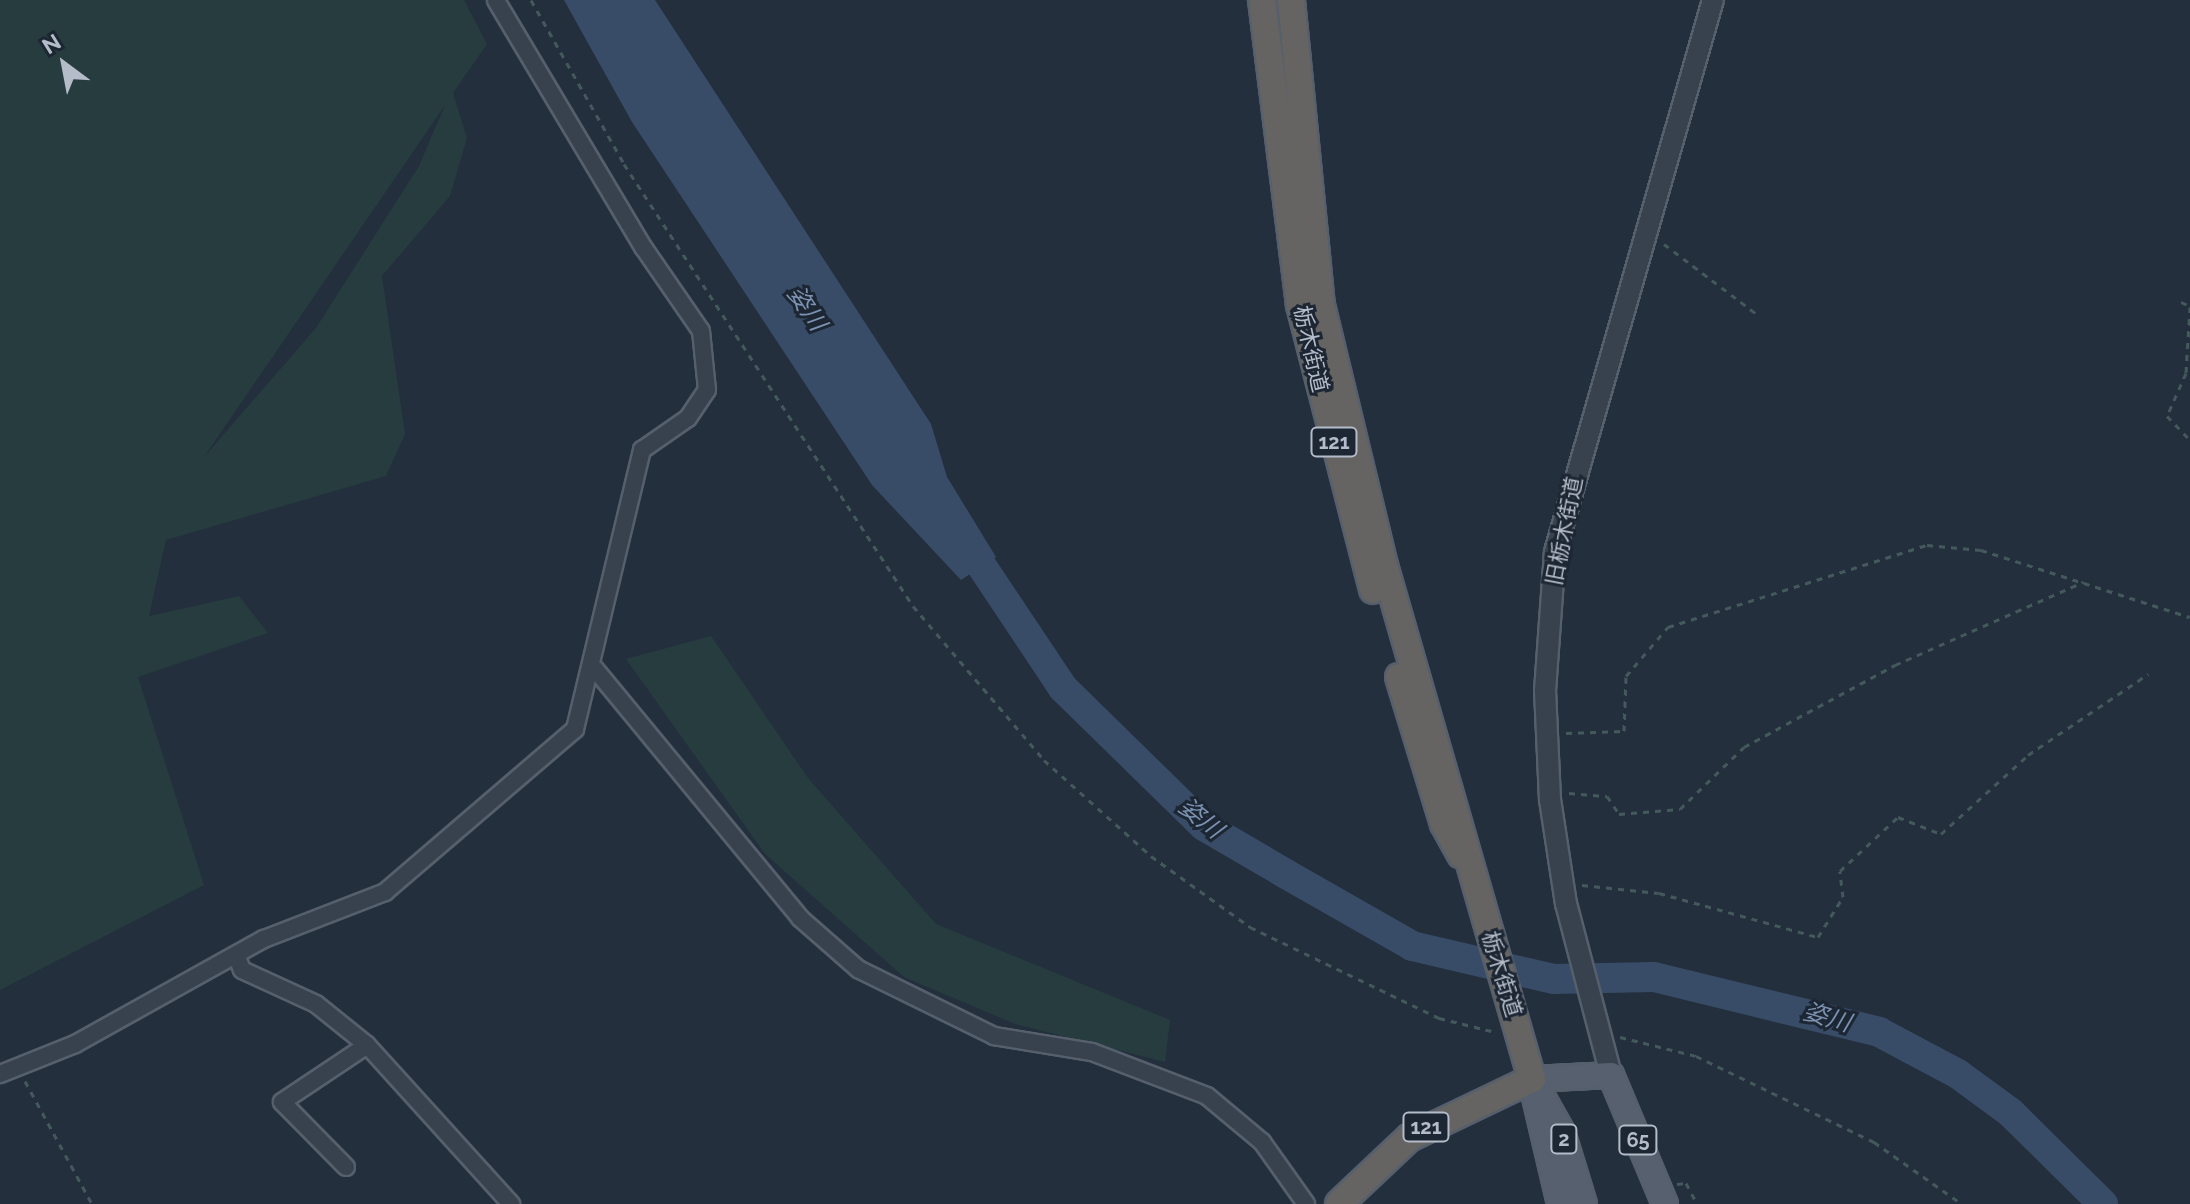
<!DOCTYPE html>
<html>
<head>
<meta charset="utf-8">
<style>
  body { margin:0 }
  #map { position:relative; width:2190px; height:1204px; overflow:hidden; background:#242f3e; font-family:Raleway,"Noto Sans JP",sans-serif }
  div>[style] { position:absolute }
  .green>* { inset:0; background:#263c3f }
  .water>* { inset:0; background:#394c67 }
  .river>* { height:30px; margin:-15px; padding:0 15px; transform-origin:15px; border-radius:15px; background:#394c67 }
  .path>* { height:3px; margin-top:-1.5px; transform-origin:0; background:repeating-linear-gradient(90deg,#44595c 0 6px,transparent 0 12px) }
  .roads { filter:drop-shadow(2px 0 #565f6c) drop-shadow(-2px 0 #565f6c) drop-shadow(0 2px #565f6c) drop-shadow(0 -2px #565f6c) }
  .minor>* { height:16px; margin:-8px; padding:0 8px; transform-origin:8px; border-radius:8px; background:#38414e }
  .tertiary>* { height:20px; margin:-10px; padding:0 10px; transform-origin:10px; border-radius:10px; background:#38414e }
  .primary>* { height:24px; margin:-12px; padding:0 12px; transform-origin:12px; border-radius:12px; background:#56606e }
  .trunk>* { height:26px; margin:-13px; padding:0 13px; transform-origin:13px; border-radius:13px; background:#656462 }
  span { translate:-50% -50%; white-space:nowrap; text-align:center; line-height:1.15; -webkit-text-stroke:6px #1d2633; paint-order:stroke }
  .shield-label span { padding:2px 6px; background:#1d2633; border:2px solid; border-radius:6px; -webkit-text-stroke-width:0 }
  .shield-label { font-size:20px; color:#b4bcc9; font-weight:700 }
  .street-label { font-size:22px; color:#b4bcc9 }
  .water-label { font-size:24px; color:#7c92b1; font-style:italic }
  .north { position:absolute; left:24px; top:24px; width:80px; height:80px; -webkit-text-stroke:6px #1d2633; paint-order:stroke; rotate:328deg; font-size:22px; font-weight:700; line-height:32px; text-align:center; color:#b4bcc9 }
  .north::after { content:''; display:block; margin:auto; width:28px; height:36px; background:#b4bcc9; clip-path:polygon(50% 0,100% 100%,50% 72%,0 100%) }
</style>
</head>
<body>
<div id="map">
  <div class="green">
    <i style="clip-path:polygon(evenodd,0 0,464px 0,487px 44px,453px 93px,467px 138px,450px 196px,382px 276px,405px 434px,386px 476px,166px 540px,149px 616px,239px 596px,268px 633px,138px 677px,204px 885px,0 990px,0 0,445px 105px,419px 166px,316px 328px,204px 457px,445px 105px)"></i>
    <i style="clip-path:polygon(711px 636px,808px 778px,936px 924px,1170px 1020px,1165px 1062px,1015px 1024px,904px 977px,765px 854px,626px 659px)"></i>
  </div>
  <div class="water">
    <i style="clip-path:polygon(564px 0,655px 0,931px 424px,947px 477px,996px 557px,961px 580px,872px 485px,632px 122px)"></i>
  </div>
  <div class="river">
    <i style="left:959px;top:532px;width:187px;rotate:56.3deg"></i>
    <i style="left:1063px;top:688px;width:197px;rotate:44.4deg"></i>
    <i style="left:1204px;top:826px;width:95px;rotate:30.3deg"></i>
    <i style="left:1286px;top:874px;width:145px;rotate:29.7deg"></i>
    <i style="left:1412px;top:946px;width:146px;rotate:13.1deg"></i>
    <i style="left:1554px;top:979px;width:100px;rotate:-1.1deg"></i>
    <i style="left:1654px;top:977px;width:232px;rotate:13.7deg"></i>
    <i style="left:1879px;top:1032px;width:89px;rotate:28deg"></i>
    <i style="left:1958px;top:1074px;width:64px;rotate:36.2deg"></i>
    <i style="left:2010px;top:1112px;width:131px;rotate:44.7deg"></i>
  </div>
  <div class="path">
    <i style="left:531px;top:0;width:189px;rotate:60.4deg"></i>
    <i style="left:624px;top:164px;width:528px;rotate:56.82deg"></i>
    <i style="left:913px;top:606px;width:202px;rotate:49.6deg"></i>
    <i style="left:1044px;top:760px;width:144px;rotate:41.9deg"></i>
    <i style="left:1151px;top:856px;width:122px;rotate:35.6deg"></i>
    <i style="left:1250px;top:927px;width:210px;rotate:25.7deg"></i>
    <i style="left:1439px;top:1018px;width:58px;rotate:14deg"></i>
    <i style="left:1664px;top:244px;width:118px;rotate:37.1deg"></i>
    <i style="left:2181px;top:302px;width:10px;rotate:24deg"></i>
    <i style="left:2190px;top:307px;width:66px;rotate:93.5deg"></i>
    <i style="left:2186px;top:373px;width:47px;rotate:113.8deg"></i>
    <i style="left:2167px;top:416px;width:33px;rotate:46deg"></i>
    <i style="left:1566px;top:733px;width:58px;rotate:-2deg"></i>
    <i style="left:1624px;top:731px;width:55px;rotate:-87.9deg"></i>
    <i style="left:1626px;top:676px;width:65px;rotate:-49.4deg"></i>
    <i style="left:1668px;top:627px;width:272px;rotate:-17.6deg"></i>
    <i style="left:1927px;top:545px;width:54px;rotate:5.3deg"></i>
    <i style="left:1981px;top:550px;width:219px;rotate:17.8deg"></i>
    <i style="left:1569px;top:793px;width:38px;rotate:5deg"></i>
    <i style="left:1607px;top:796px;width:22px;rotate:56deg"></i>
    <i style="left:1619px;top:814px;width:61px;rotate:-4.7deg"></i>
    <i style="left:1680px;top:809px;width:89px;rotate:-44.1deg"></i>
    <i style="left:1744px;top:747px;width:172px;rotate:-28.5deg"></i>
    <i style="left:1895px;top:665px;width:206px;rotate:-23.8deg"></i>
    <i style="left:1582px;top:885px;width:77px;rotate:5.9deg"></i>
    <i style="left:1659px;top:893px;width:165px;rotate:15.5deg"></i>
    <i style="left:1818px;top:937px;width:47px;rotate:-58deg"></i>
    <i style="left:1843px;top:897px;width:26px;rotate:-97deg"></i>
    <i style="left:1840px;top:871px;width:79px;rotate:-43deg"></i>
    <i style="left:1898px;top:817px;width:46px;rotate:21.6deg"></i>
    <i style="left:1941px;top:834px;width:118px;rotate:-42.2deg"></i>
    <i style="left:2028px;top:755px;width:145px;rotate:-34deg"></i>
    <i style="left:1620px;top:1037px;width:78px;rotate:14deg"></i>
    <i style="left:1696px;top:1056px;width:198px;rotate:25.8deg"></i>
    <i style="left:1874px;top:1142px;width:108px;rotate:35.2deg"></i>
    <i style="left:25px;top:1081px;width:140px;rotate:61.4deg"></i>
    <i style="left:1677px;top:1184px;width:9px;rotate:-6deg"></i>
    <i style="left:1686px;top:1183px;width:24px;rotate:62deg"></i>
  </div>
  <div class="roads">
    <div class="minor">
      <i style="left:595px;top:669px;width:323px;rotate:50.5deg"></i>
      <i style="left:800px;top:918px;width:77px;rotate:41.3deg"></i>
      <i style="left:858px;top:969px;width:152px;rotate:26.2deg"></i>
      <i style="left:994px;top:1036px;width:99px;rotate:9.3deg"></i>
      <i style="left:1092px;top:1052px;width:123px;rotate:20.9deg"></i>
      <i style="left:1207px;top:1096px;width:72px;rotate:39.9deg"></i>
      <i style="left:1262px;top:1142px;width:76px;rotate:54.6deg"></i>
      <i style="left:236px;top:955px;width:16px;rotate:68deg"></i>
      <i style="left:242px;top:970px;width:81px;rotate:24.7deg"></i>
      <i style="left:316px;top:1004px;width:65px;rotate:38.8deg"></i>
      <i style="left:367px;top:1045px;width:215px;rotate:47.8deg"></i>
      <i style="left:0;top:1074px;width:81px;rotate:-21.8deg"></i>
      <i style="left:75px;top:1044px;width:216px;rotate:-29.1deg"></i>
      <i style="left:264px;top:939px;width:130px;rotate:-21.2deg"></i>
      <i style="left:385px;top:892px;width:250px;rotate:-40.6deg"></i>
      <i style="left:575px;top:729px;width:287px;rotate:-76.5deg"></i>
      <i style="left:642px;top:450px;width:56px;rotate:-34.8deg"></i>
      <i style="left:688px;top:418px;width:34px;rotate:-56deg"></i>
      <i style="left:707px;top:390px;width:59px;rotate:-95.8deg"></i>
      <i style="left:701px;top:331px;width:102px;rotate:-124.6deg"></i>
      <i style="left:643px;top:247px;width:287px;rotate:-120.8deg"></i>
      <i style="left:346px;top:1167px;width:91px;rotate:-134.6deg"></i>
      <i style="left:282px;top:1102px;width:102px;rotate:-33.8deg"></i>
    </div>
    <div class="tertiary">
      <i style="left:1611px;top:1075px;width:177px;rotate:-104.7deg"></i>
      <i style="left:1566px;top:904px;width:105px;rotate:-98.7deg"></i>
      <i style="left:1550px;top:800px;width:109px;rotate:-92.6deg"></i>
      <i style="left:1545px;top:691px;width:139px;rotate:-85.9deg"></i>
      <i style="left:1555px;top:552px;width:574px;rotate:-74.03deg"></i>
    </div>
    <div class="primary">
      <i style="left:1532px;top:1079px;width:79px;rotate:-2.9deg"></i>
      <i style="left:1611px;top:1075px;width:140px;rotate:67.3deg"></i>
      <i style="left:1532px;top:1079px;width:61px;rotate:60.5deg"></i>
      <i style="left:1562px;top:1132px;width:75px;rotate:73deg"></i>
      <i style="left:1534px;top:1093px;width:114px;rotate:76.8deg"></i>
    </div>
    <div class="trunk">
      <i style="left:1262px;top:0;width:307px;rotate:82.9deg"></i>
      <i style="left:1300px;top:305px;width:294px;rotate:75.6deg"></i>
      <i style="left:1291px;top:0;width:306px;rotate:84.4deg"></i>
      <i style="left:1321px;top:305px;width:268px;rotate:76.4deg"></i>
      <i style="left:1384px;top:565px;width:535px;rotate:73.94deg"></i>
      <i style="left:1532px;top:1079px;width:136px;rotate:154.4deg"></i>
      <i style="left:1409px;top:1138px;width:96px;rotate:136.7deg"></i>
      <i style="left:1399px;top:677px;width:154px;rotate:73deg"></i>
      <i style="left:1444px;top:824px;width:35px;rotate:61deg"></i>
    </div>
  </div>
  <div class="shield-label">
    <span style="left:1334px;top:442px">121</span>
    <span style="left:1426px;top:1127px">121</span>
    <span style="left:1564px;top:1139px">2</span>
    <span style="left:1638px;top:1140px">65</span>
  </div>
  <div class="street-label">
    <span style="left:1311px;top:349px;rotate:77deg">栃木街道</span>
    <span style="left:1564px;top:531px;rotate:-79deg">旧栃木街道</span>
    <span style="left:1502px;top:974px;rotate:73deg">栃木街道</span>
  </div>
  <div class="water-label">
    <span style="left:807px;top:308px;rotate:56deg">姿川</span>
    <span style="left:1201px;top:818px;rotate:39deg">姿川</span>
    <span style="left:1827px;top:1017px;rotate:16deg">姿川</span>
  </div>
  <div class="north">N</div>
</div>
</body>
</html>
